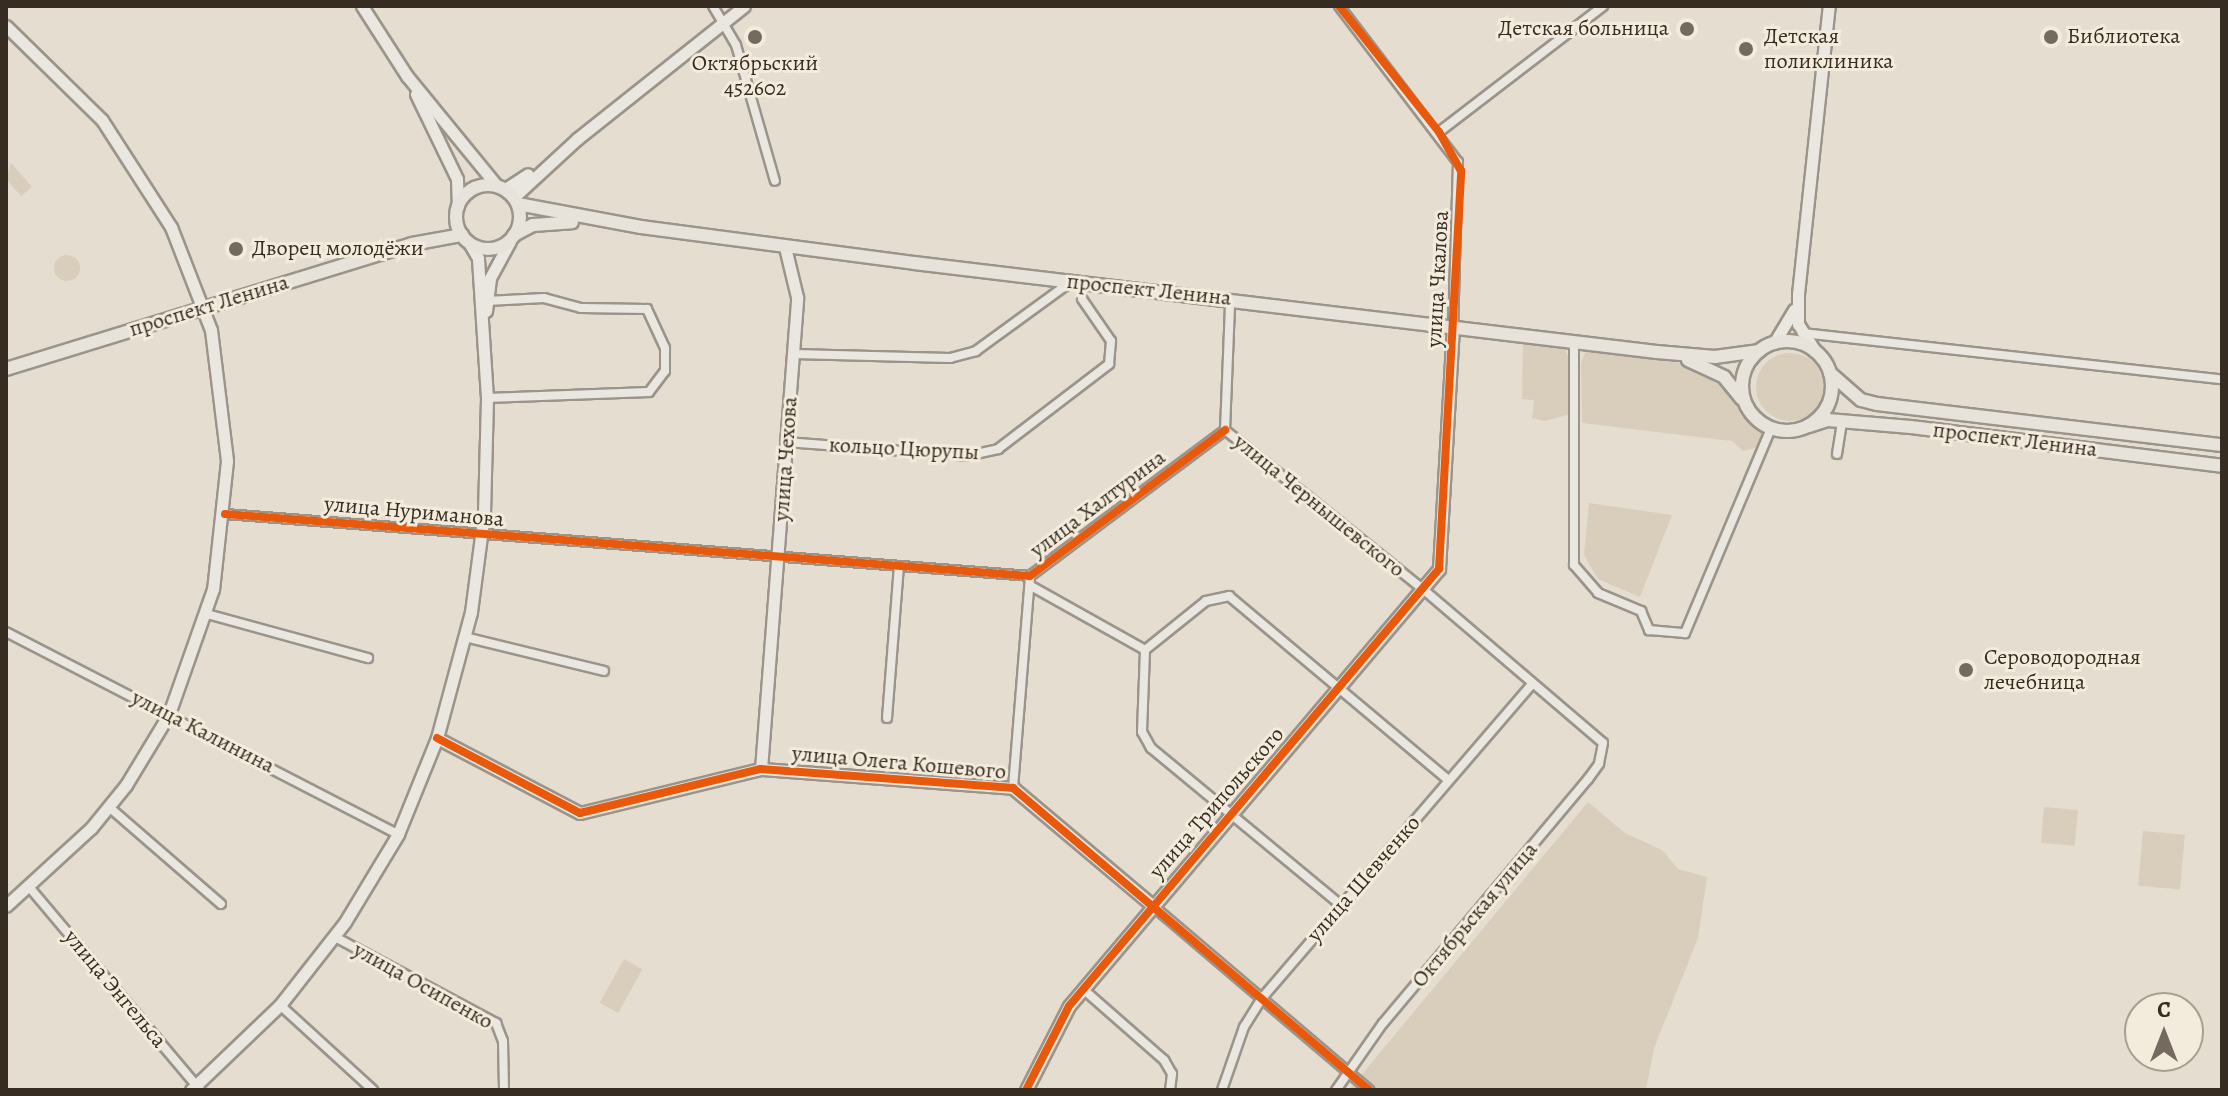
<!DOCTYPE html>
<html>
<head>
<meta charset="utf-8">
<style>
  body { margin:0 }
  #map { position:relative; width:2228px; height:1096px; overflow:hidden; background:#e5ddcf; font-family:Alegreya,serif }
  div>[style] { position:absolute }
  .green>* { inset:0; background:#d8cebb; transform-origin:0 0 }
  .round { border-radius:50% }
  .roads { filter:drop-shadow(2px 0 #9a948b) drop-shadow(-2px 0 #9a948b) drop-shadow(0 2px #9a948b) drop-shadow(0 -2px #9a948b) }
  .street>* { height:8px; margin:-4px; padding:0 4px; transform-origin:4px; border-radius:4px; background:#eae6e0 }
  .secondary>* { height:11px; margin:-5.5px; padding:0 5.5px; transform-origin:5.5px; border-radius:5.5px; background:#eae6e0 }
  .primary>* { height:12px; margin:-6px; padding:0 6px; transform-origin:6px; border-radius:6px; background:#e7e3db }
  .primary>.ring { margin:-6px; padding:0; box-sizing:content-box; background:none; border:12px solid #e7e3db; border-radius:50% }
  .cycleway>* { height:8px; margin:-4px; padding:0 4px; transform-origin:4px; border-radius:4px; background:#e8590c }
  .dots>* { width:22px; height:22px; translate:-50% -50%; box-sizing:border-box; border:4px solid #f3ebdb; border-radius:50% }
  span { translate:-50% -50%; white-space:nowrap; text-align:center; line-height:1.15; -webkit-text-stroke:6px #f3ebdb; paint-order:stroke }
  .poi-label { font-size:22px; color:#372c22 }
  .right { translate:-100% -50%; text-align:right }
  .left { translate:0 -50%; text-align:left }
  .street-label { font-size:22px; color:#372c22 }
  .frame { position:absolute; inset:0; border:8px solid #372c22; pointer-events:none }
  .north { position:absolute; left:2124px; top:992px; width:80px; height:80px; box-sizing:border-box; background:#f3ebdb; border:2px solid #a89f91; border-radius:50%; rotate:0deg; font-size:22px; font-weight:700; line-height:32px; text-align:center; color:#372c22 }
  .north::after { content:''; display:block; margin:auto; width:28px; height:36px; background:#746a5f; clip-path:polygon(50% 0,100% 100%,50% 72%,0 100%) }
</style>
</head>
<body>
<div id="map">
  <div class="green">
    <i style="clip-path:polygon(11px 163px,32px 187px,21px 196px,6px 179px)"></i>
    <i class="round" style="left:54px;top:255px;width:26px;height:26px"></i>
    <i style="clip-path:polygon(1523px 343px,1565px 348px,1570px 363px,1571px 414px,1545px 421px,1532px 418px,1534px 400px,1522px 399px)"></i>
    <i style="clip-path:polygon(1586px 350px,1695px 365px,1716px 375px,1734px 393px,1741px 416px,1762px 432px,1758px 447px,1743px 451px,1732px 441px,1582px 423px,1581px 363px)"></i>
    <i class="round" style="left:1756px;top:353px;width:68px;height:68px"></i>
    <i style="clip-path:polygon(1589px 503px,1672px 515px,1640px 597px,1598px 579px,1584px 555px)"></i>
    <i style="clip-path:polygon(1588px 802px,1625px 833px,1662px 850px,1678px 869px,1707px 877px,1698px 938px,1654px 1048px,1646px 1090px,1349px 1090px)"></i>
    <i style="left:2044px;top:807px;width:34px;height:36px;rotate:5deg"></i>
    <i style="left:2143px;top:831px;width:42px;height:55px;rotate:5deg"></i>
    <i style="left:624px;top:959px;width:21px;height:50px;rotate:29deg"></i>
  </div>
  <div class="roads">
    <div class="street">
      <i style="left:713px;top:6px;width:45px;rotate:59.5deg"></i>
      <i style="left:736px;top:45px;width:141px;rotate:74deg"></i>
      <i style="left:1339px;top:6px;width:196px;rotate:52.7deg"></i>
      <i style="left:1458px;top:162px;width:165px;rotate:91.7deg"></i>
      <i style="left:1439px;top:132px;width:207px;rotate:-37.5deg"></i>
      <i style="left:1802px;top:333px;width:423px;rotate:6.3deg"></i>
      <i style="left:1574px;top:342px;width:223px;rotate:90deg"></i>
      <i style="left:1574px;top:565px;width:37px;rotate:49deg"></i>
      <i style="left:1598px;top:593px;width:47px;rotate:22.7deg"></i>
      <i style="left:1641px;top:611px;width:21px;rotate:67deg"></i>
      <i style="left:1649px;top:630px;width:36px;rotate:5deg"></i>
      <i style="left:1685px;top:633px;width:222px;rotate:-67.2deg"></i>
      <i style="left:794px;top:354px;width:156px;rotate:1.5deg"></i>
      <i style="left:950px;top:358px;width:27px;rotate:-15deg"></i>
      <i style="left:976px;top:351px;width:119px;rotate:-36.1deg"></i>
      <i style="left:487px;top:398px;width:162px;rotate:-2.1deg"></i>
      <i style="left:649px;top:392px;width:26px;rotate:-53deg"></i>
      <i style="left:665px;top:371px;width:23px;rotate:-90deg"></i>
      <i style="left:665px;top:348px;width:43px;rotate:-114.8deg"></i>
      <i style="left:647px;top:309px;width:66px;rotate:-179.1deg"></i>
      <i style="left:581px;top:308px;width:38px;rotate:-165deg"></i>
      <i style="left:544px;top:298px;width:57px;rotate:177deg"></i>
      <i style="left:1225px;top:430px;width:255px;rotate:38.8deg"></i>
      <i style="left:1424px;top:590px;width:235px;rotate:40.5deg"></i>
      <i style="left:1603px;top:743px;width:21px;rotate:101deg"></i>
      <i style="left:1599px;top:764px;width:19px;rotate:126deg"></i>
      <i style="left:1588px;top:779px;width:319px;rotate:130deg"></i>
      <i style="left:1383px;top:1023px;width:82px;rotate:125deg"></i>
      <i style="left:1225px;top:430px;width:124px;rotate:-87.7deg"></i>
      <i style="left:786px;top:442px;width:181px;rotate:4.4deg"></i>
      <i style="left:966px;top:456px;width:33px;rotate:-12deg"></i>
      <i style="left:998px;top:449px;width:140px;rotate:-37.4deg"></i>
      <i style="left:1109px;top:364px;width:23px;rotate:-85deg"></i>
      <i style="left:1111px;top:341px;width:51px;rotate:-124.6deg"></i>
      <i style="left:1837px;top:454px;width:33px;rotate:-81deg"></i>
      <i style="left:225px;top:514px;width:807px;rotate:4.4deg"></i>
      <i style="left:1030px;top:576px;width:244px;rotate:-36.8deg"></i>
      <i style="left:1031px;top:586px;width:131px;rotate:29.3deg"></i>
      <i style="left:207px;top:614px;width:167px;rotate:15.3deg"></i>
      <i style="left:6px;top:632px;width:441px;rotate:27.3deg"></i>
      <i style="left:465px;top:637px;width:143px;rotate:13.7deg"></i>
      <i style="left:887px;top:718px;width:152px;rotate:-85.5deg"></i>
      <i style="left:1013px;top:788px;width:213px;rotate:-85.4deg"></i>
      <i style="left:109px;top:807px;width:148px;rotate:40.9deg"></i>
      <i style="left:30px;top:888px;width:264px;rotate:49.9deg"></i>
      <i style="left:1153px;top:906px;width:284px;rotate:40.4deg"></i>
      <i style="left:1342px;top:906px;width:248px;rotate:-140.4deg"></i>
      <i style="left:1151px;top:748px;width:18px;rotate:-119deg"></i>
      <i style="left:1142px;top:732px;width:82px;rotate:-87.9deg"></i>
      <i style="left:1145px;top:650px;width:78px;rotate:-38.8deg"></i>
      <i style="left:1206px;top:601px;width:24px;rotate:-12deg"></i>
      <i style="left:1229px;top:596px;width:286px;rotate:40deg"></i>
      <i style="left:335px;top:937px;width:183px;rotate:28.1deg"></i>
      <i style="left:496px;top:1023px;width:19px;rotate:69deg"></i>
      <i style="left:503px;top:1041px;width:49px;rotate:88.8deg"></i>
      <i style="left:1083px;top:989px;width:108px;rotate:41.2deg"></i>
      <i style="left:1164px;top:1060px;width:16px;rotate:60deg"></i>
      <i style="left:1172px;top:1074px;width:16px;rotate:97deg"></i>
      <i style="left:280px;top:1005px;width:126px;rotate:42.4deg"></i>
      <i style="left:1222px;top:1090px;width:67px;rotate:-70.8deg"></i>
      <i style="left:1244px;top:1027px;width:34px;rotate:-58deg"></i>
      <i style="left:1262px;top:998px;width:414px;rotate:-49.3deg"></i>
    </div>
    <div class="secondary">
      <i style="left:362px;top:6px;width:83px;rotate:57.3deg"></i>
      <i style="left:407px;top:76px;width:142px;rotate:50.7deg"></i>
      <i style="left:6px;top:26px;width:134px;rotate:44.4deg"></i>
      <i style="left:102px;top:120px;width:127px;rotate:57.2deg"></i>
      <i style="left:171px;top:227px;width:110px;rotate:68.8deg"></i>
      <i style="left:211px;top:330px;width:132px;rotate:83deg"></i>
      <i style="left:227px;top:461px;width:129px;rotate:96.2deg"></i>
      <i style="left:213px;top:589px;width:133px;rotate:109.4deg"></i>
      <i style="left:169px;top:714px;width:83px;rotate:121.2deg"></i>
      <i style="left:126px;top:785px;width:55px;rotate:129.1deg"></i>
      <i style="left:91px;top:828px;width:115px;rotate:137.5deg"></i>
      <i style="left:416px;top:94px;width:94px;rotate:64.2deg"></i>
      <i style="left:457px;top:179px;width:27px;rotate:88deg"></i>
      <i style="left:505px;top:189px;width:27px;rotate:-33deg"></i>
      <i style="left:514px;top:197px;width:86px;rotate:-42.6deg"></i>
      <i style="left:577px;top:139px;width:213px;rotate:-38.5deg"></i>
      <i style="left:486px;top:311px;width:33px;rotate:-83deg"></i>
      <i style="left:490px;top:278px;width:42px;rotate:-61.6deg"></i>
      <i style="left:1774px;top:343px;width:39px;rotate:-59deg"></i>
      <i style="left:1815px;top:351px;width:32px;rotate:-122deg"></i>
      <i style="left:1798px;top:324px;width:30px;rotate:-90deg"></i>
      <i style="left:1798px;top:294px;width:290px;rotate:-83.9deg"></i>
      <i style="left:437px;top:738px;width:161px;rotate:27.7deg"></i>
      <i style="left:580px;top:813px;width:186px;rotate:-13.7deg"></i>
      <i style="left:761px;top:769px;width:253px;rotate:4.3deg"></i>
      <i style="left:1013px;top:788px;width:183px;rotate:40.1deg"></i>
      <i style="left:761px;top:769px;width:473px;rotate:-85.6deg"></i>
      <i style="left:797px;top:297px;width:51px;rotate:-103.5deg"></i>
      <i style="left:191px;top:1090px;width:123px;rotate:-43.7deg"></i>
      <i style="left:280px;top:1005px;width:105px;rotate:-51.9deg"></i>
      <i style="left:345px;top:922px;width:103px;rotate:-58.9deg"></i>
      <i style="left:398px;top:834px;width:104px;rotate:-67.9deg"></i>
      <i style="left:437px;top:738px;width:131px;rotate:-74.9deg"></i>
      <i style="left:471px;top:612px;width:100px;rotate:-82.5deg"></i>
      <i style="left:484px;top:513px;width:115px;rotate:-88.5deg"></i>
      <i style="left:487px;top:398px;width:140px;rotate:-93.7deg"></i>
      <i style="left:478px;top:258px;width:16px;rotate:-120deg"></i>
      <i style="left:1026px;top:1090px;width:94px;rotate:-62.9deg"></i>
      <i style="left:1069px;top:1006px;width:573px;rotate:-49.75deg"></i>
      <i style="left:1439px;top:569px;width:242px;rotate:-86.7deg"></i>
    </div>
    <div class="primary">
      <i class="ring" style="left:456px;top:185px;width:52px;height:52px"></i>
      <i style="left:518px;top:204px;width:125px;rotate:10.6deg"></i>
      <i style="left:641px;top:227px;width:275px;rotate:7.5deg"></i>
      <i style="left:914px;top:263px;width:748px;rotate:6.83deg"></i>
      <i style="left:1657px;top:352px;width:58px;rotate:4.9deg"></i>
      <i style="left:1715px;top:357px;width:43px;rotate:-7.9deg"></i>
      <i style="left:514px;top:235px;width:21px;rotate:-28deg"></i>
      <i style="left:533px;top:225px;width:39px;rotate:-4deg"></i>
      <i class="ring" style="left:1742px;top:341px;width:78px;height:78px"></i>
      <i style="left:1688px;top:360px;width:40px;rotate:25deg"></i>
      <i style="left:1724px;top:377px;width:28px;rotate:51deg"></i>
      <i style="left:6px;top:369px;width:425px;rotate:-17.1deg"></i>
      <i style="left:412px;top:244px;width:51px;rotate:-10.2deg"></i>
      <i style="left:1830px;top:373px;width:41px;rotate:41.1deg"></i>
      <i style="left:1861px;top:400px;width:16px;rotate:14deg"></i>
      <i style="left:1877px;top:404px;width:347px;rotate:6.8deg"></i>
      <i style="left:1809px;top:426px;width:20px;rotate:-18deg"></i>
      <i style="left:1828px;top:420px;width:83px;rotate:4.8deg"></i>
      <i style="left:1911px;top:427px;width:313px;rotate:7.1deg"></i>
    </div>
  </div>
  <div class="cycleway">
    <i style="left:225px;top:514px;width:807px;rotate:4.4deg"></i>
    <i style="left:1030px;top:576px;width:244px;rotate:-36.8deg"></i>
    <i style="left:437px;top:738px;width:161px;rotate:27.7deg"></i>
    <i style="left:580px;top:813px;width:186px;rotate:-13.7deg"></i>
    <i style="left:761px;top:769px;width:253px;rotate:4.3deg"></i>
    <i style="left:1013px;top:788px;width:467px;rotate:40.3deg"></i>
    <i style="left:1026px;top:1090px;width:94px;rotate:-62.9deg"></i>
    <i style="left:1069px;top:1006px;width:573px;rotate:-49.75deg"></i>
    <i style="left:1439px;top:569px;width:399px;rotate:-86.8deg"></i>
    <i style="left:1461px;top:171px;width:45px;rotate:-119.4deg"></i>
    <i style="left:1439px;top:132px;width:161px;rotate:-128.4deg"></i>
  </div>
  <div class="dots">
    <i style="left:1687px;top:29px;background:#746a5f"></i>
    <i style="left:755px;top:37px;background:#746a5f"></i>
    <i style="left:2051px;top:37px;background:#746a5f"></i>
    <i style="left:1746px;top:49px;background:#746a5f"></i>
    <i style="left:236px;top:249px;background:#746a5f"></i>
    <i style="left:1966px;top:670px;background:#746a5f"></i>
  </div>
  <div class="poi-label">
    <span class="right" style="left:1669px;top:29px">Детская больница</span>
    <span class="left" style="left:1764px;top:49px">Детская<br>поликлиника</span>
    <span class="left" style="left:2067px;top:37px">Библиотека</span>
    <span style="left:755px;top:76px">Октябрьский<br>452602</span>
    <span class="left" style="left:252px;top:249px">Дворец молодёжи</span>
    <span class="left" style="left:1984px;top:670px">Сероводородная<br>лечебница</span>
  </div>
  <div class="street-label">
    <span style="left:1438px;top:279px;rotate:-87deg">улица Чкалова</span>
    <span style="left:1149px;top:290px;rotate:6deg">проспект Ленина</span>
    <span style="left:209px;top:306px;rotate:-17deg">проспект Ленина</span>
    <span style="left:2015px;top:440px;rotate:7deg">проспект Ленина</span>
    <span style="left:904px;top:449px;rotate:3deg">кольцо Цюрупы</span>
    <span style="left:786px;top:459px;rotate:-86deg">улица Чехова</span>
    <span style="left:1098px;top:504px;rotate:-37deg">улица Халтурина</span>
    <span style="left:1319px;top:506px;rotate:39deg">улица Чернышевского</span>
    <span style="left:414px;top:512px;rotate:5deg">улица Нуриманова</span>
    <span style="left:203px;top:732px;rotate:27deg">улица Калинина</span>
    <span style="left:899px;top:763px;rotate:5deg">улица Олега Кошевого</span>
    <span style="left:1217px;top:803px;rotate:-49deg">улица Трипольского</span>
    <span style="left:1364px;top:879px;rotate:-49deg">улица Шевченко</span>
    <span style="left:1475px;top:915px;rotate:-50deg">Октябрьская улица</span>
    <span style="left:423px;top:986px;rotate:29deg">улица Осипенко</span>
    <span style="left:115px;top:989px;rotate:50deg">улица Энгельса</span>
  </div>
  <div class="frame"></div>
  <div class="north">С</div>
</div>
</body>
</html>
